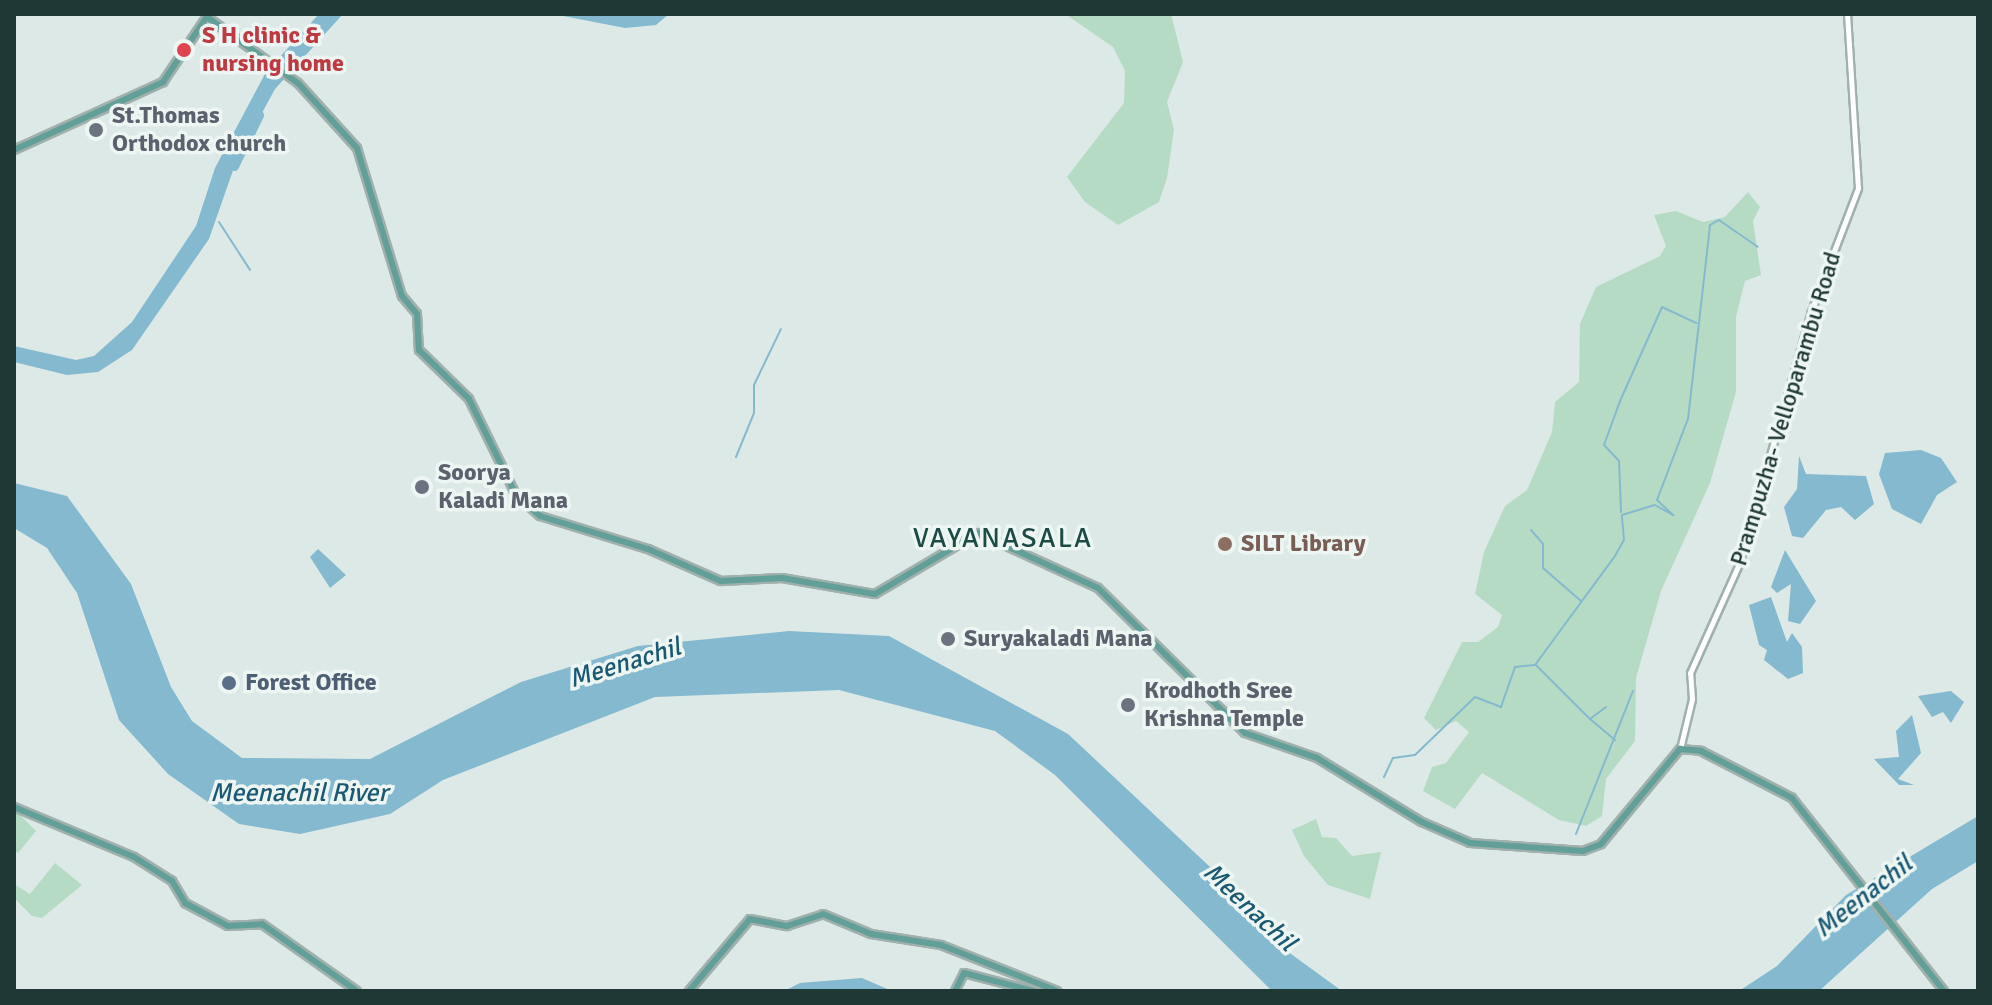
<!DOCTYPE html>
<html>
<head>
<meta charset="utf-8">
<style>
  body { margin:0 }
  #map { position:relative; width:1992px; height:1005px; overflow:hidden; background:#dde9e6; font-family:Signika,sans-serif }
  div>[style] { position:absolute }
  .green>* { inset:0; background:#b6dbc5 }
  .water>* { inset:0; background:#84b9cf }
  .stream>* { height:2px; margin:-1px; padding:0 1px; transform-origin:1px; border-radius:1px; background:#84b9cf }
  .river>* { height:9px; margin:-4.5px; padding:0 4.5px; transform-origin:4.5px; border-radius:4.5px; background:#84b9cf }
  .roads { filter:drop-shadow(2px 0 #a0b0ad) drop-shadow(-2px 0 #a0b0ad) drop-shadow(0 2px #a0b0ad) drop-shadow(0 -2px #a0b0ad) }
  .minor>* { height:5px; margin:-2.5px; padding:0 2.5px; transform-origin:2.5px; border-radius:2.5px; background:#fff }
  .major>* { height:6px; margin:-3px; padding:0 3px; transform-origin:3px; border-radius:3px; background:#629f98 }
  .dots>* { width:22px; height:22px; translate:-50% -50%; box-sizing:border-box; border:4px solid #edf6f3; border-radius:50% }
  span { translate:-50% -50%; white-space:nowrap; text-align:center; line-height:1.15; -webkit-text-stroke:7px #edf6f3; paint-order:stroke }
  .health-label { font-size:24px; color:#be3a42; font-weight:700 }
  .left { translate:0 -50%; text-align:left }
  .worship-label { font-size:24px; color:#5b616d; font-weight:700 }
  .street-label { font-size:24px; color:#1f3835 }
  .education-label { font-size:24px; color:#785e54; font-weight:700 }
  .service-label { font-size:24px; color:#4e5e75; font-weight:700 }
  .water-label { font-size:26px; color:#1a5873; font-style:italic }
  .quarter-label { font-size:28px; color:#1c4a45; letter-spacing:2px }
  .frame { position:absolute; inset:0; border:16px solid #1f3835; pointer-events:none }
</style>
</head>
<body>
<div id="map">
  <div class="green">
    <i style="clip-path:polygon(1065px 14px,1171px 14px,1183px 62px,1167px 102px,1174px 130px,1167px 178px,1159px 202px,1118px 225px,1085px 202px,1067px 177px,1124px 103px,1125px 71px,1113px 47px)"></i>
    <i style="clip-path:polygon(1748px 192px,1760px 207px,1753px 221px,1761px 275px,1745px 281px,1736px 317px,1736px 392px,1710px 483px,1661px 591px,1636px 678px,1635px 741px,1606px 779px,1602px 816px,1586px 826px,1559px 820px,1482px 773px,1455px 809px,1423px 791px,1432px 767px,1446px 763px,1469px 732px,1456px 721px,1436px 730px,1424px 718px,1462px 642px,1478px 642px,1498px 627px,1502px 615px,1475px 594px,1484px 552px,1505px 506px,1527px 490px,1552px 432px,1555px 402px,1579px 382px,1580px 324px,1596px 287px,1660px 256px,1666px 246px,1654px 215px,1676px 211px,1703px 222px,1725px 217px)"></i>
    <i style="clip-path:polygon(14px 809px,36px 831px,18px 853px,14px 851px)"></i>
    <i style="clip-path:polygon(1316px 819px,1322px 837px,1336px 838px,1352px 856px,1381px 852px,1370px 899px,1328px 885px,1304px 856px,1292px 830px)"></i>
    <i style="clip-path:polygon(55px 863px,82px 885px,42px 918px,32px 916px,14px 898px,14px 884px,30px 894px)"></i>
  </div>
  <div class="water">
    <i style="clip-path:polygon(319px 14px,343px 14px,275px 89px,237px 159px,209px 239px,132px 350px,98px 372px,67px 375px,14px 362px,14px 346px,76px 360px,94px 356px,132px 322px,196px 226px,215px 168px,266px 72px)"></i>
    <i style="clip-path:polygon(553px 14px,669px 14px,656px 25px,625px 28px)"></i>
    <i style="clip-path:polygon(1921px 450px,1941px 458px,1957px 482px,1937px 495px,1921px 524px,1892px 509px,1879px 474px,1885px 453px)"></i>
    <i style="clip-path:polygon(1799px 456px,1806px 474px,1866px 476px,1874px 504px,1855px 520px,1841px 507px,1826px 510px,1803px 538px,1792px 536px,1784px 507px,1797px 489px)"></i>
    <i style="clip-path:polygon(14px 483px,67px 496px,131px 584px,171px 687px,192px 721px,242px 758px,370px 759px,521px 682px,638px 646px,789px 631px,889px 636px,1068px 734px,1240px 895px,1291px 954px,1342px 991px,1272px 991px,1055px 775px,995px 731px,839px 690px,655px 697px,443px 780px,390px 814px,300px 834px,239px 824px,168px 774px,119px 720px,77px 593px,47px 548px,14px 528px)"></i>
    <i style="clip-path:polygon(318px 549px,346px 575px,330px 588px,310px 557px)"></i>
    <i style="clip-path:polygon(1785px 550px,1816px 601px,1800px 624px,1788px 621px,1791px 584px,1777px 593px,1771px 587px)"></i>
    <i style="clip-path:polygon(1771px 597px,1787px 642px,1792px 633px,1802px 647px,1803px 673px,1788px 679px,1764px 660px,1767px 650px,1759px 645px,1749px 605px)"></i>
    <i style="clip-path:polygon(1951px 691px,1964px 702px,1951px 723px,1943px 712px,1932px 717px,1918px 696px)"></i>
    <i style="clip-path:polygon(1912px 715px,1921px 753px,1898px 779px,1914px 785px,1899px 785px,1874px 759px,1899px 757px,1896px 731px)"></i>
    <i style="clip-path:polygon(1978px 816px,1978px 861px,1932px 889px,1819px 991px,1739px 991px,1777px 966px,1846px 895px)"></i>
    <i style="clip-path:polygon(862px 978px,892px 991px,784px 991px,800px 983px)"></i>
  </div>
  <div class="stream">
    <i style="left:219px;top:222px;width:57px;rotate:57.1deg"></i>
    <i style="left:736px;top:457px;width:48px;rotate:-67.8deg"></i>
    <i style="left:754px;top:413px;width:28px;rotate:-90deg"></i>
    <i style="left:754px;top:385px;width:62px;rotate:-64.3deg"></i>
    <i style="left:1621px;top:512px;width:51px;rotate:-92.2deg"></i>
    <i style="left:1619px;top:461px;width:22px;rotate:-133deg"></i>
    <i style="left:1604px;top:445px;width:47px;rotate:-70deg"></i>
    <i style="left:1620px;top:401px;width:103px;rotate:-65.9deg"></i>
    <i style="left:1662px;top:307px;width:38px;rotate:25deg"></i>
    <i style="left:1531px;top:530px;width:18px;rotate:49deg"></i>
    <i style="left:1543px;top:544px;width:24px;rotate:90deg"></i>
    <i style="left:1543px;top:568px;width:50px;rotate:41deg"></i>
    <i style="left:1536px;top:665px;width:76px;rotate:45deg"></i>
    <i style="left:1590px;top:719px;width:20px;rotate:-37deg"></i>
    <i style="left:1590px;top:719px;width:33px;rotate:40deg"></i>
    <i style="left:1384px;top:777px;width:21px;rotate:-65deg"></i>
    <i style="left:1393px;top:758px;width:22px;rotate:-8deg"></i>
    <i style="left:1415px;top:755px;width:83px;rotate:-44deg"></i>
    <i style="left:1475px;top:697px;width:28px;rotate:21deg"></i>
    <i style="left:1501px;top:707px;width:42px;rotate:-70.7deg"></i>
    <i style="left:1515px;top:667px;width:20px;rotate:-6deg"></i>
    <i style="left:1535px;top:665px;width:135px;rotate:-53.7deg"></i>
    <i style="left:1615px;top:556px;width:18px;rotate:-61deg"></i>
    <i style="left:1624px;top:540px;width:25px;rotate:-95deg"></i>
    <i style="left:1622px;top:515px;width:34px;rotate:-17deg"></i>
    <i style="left:1655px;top:505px;width:21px;rotate:29deg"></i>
    <i style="left:1673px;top:515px;width:22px;rotate:-137deg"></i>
    <i style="left:1657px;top:500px;width:87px;rotate:-69.1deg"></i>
    <i style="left:1688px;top:419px;width:195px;rotate:-83.5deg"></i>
    <i style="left:1710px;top:225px;width:10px;rotate:-29deg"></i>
    <i style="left:1719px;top:220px;width:47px;rotate:34.7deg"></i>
    <i style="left:1576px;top:834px;width:154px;rotate:-68.3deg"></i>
  </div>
  <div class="river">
    <i style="left:234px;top:166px;width:57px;rotate:-63.9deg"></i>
  </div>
  <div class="roads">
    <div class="minor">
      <i style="left:1680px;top:749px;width:51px;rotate:-76.5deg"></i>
      <i style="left:1692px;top:699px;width:26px;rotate:-94deg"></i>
      <i style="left:1690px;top:673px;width:120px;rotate:-65.8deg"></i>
      <i style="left:1739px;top:564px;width:260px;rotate:-74.1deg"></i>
      <i style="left:1810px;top:314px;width:135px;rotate:-69.1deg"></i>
      <i style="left:1858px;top:188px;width:174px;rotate:-93.6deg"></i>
    </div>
    <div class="major">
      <i style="left:207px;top:17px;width:112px;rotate:36deg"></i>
      <i style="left:298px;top:83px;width:88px;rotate:47.8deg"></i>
      <i style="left:357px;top:148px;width:155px;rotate:73.1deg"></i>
      <i style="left:402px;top:296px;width:23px;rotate:50deg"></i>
      <i style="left:417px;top:314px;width:36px;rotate:87deg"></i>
      <i style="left:419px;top:350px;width:70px;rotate:44.4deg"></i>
      <i style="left:469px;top:399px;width:107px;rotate:63.9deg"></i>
      <i style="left:516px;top:495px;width:32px;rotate:41deg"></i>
      <i style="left:540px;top:516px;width:113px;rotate:17deg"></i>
      <i style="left:648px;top:549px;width:80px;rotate:23.7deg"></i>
      <i style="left:721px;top:581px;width:61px;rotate:-2.8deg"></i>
      <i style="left:782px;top:578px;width:94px;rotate:9.8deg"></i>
      <i style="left:875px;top:594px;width:120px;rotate:-30.6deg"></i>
      <i style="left:978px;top:533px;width:132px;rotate:24.6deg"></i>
      <i style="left:1098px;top:588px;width:206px;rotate:44.6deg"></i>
      <i style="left:1245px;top:733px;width:76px;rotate:19.1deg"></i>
      <i style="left:1317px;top:758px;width:123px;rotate:31.4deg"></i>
      <i style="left:1422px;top:822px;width:52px;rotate:23.6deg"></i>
      <i style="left:1470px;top:843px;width:113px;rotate:4deg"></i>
      <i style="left:1583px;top:851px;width:19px;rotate:-21deg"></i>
      <i style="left:1601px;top:844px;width:124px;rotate:-50.3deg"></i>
      <i style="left:1680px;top:749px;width:21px;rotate:5deg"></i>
      <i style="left:1701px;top:751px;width:102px;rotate:27.3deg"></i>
      <i style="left:1792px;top:798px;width:246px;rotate:51.8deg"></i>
      <i style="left:14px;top:150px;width:164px;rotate:-24.5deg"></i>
      <i style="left:163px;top:82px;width:81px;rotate:-56.1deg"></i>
      <i style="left:14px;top:807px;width:130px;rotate:22.6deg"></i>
      <i style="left:134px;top:857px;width:45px;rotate:32.3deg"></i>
      <i style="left:172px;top:881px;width:26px;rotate:59deg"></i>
      <i style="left:185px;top:903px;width:49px;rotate:28.1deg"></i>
      <i style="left:228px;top:926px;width:34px;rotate:-3deg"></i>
      <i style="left:262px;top:924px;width:116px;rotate:35.2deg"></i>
      <i style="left:689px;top:991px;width:94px;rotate:-49.7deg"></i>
      <i style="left:750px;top:919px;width:38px;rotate:11deg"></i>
      <i style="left:787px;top:926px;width:38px;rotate:-18deg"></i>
      <i style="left:823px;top:914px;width:52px;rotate:22.6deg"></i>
      <i style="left:871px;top:934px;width:71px;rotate:8.9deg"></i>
      <i style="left:941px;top:945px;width:125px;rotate:21.6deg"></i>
      <i style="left:955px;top:991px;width:20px;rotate:-63deg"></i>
      <i style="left:964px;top:973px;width:71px;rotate:14.6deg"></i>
    </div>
  </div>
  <div class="dots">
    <i style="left:184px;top:50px;background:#e0444e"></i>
    <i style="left:96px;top:130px;background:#6b7280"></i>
    <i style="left:422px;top:487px;background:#6b7280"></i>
    <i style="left:1225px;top:544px;background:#8d6e63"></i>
    <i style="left:948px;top:639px;background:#6b7280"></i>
    <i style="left:229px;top:683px;background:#5c6f8a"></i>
    <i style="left:1128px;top:705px;background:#6b7280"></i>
  </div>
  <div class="health-label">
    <span class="left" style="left:202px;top:50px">S H clinic &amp;<br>nursing home</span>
  </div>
  <div class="worship-label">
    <span class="left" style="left:112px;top:130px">St.Thomas<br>Orthodox church</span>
    <span class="left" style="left:438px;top:487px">Soorya<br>Kaladi Mana</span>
    <span class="left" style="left:964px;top:639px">Suryakaladi Mana</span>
    <span class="left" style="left:1144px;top:705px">Krodhoth Sree<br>Krishna Temple</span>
  </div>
  <div class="street-label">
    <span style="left:1786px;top:409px;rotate:-73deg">Prampuzha- Velloparambu Road</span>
  </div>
  <div class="education-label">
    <span class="left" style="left:1241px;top:544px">SILT Library</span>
  </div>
  <div class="service-label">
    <span class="left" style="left:245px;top:683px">Forest Office</span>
  </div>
  <div class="water-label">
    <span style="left:625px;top:664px;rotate:-17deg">Meenachil</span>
    <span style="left:299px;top:794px">Meenachil River</span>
    <span style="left:1864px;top:897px;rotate:-38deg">Meenachil</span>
    <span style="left:1249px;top:908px;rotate:43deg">Meenachil</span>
  </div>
  <div class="quarter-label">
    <span style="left:1003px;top:538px">VAYANASALA</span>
  </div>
  <div class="frame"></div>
</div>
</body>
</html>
